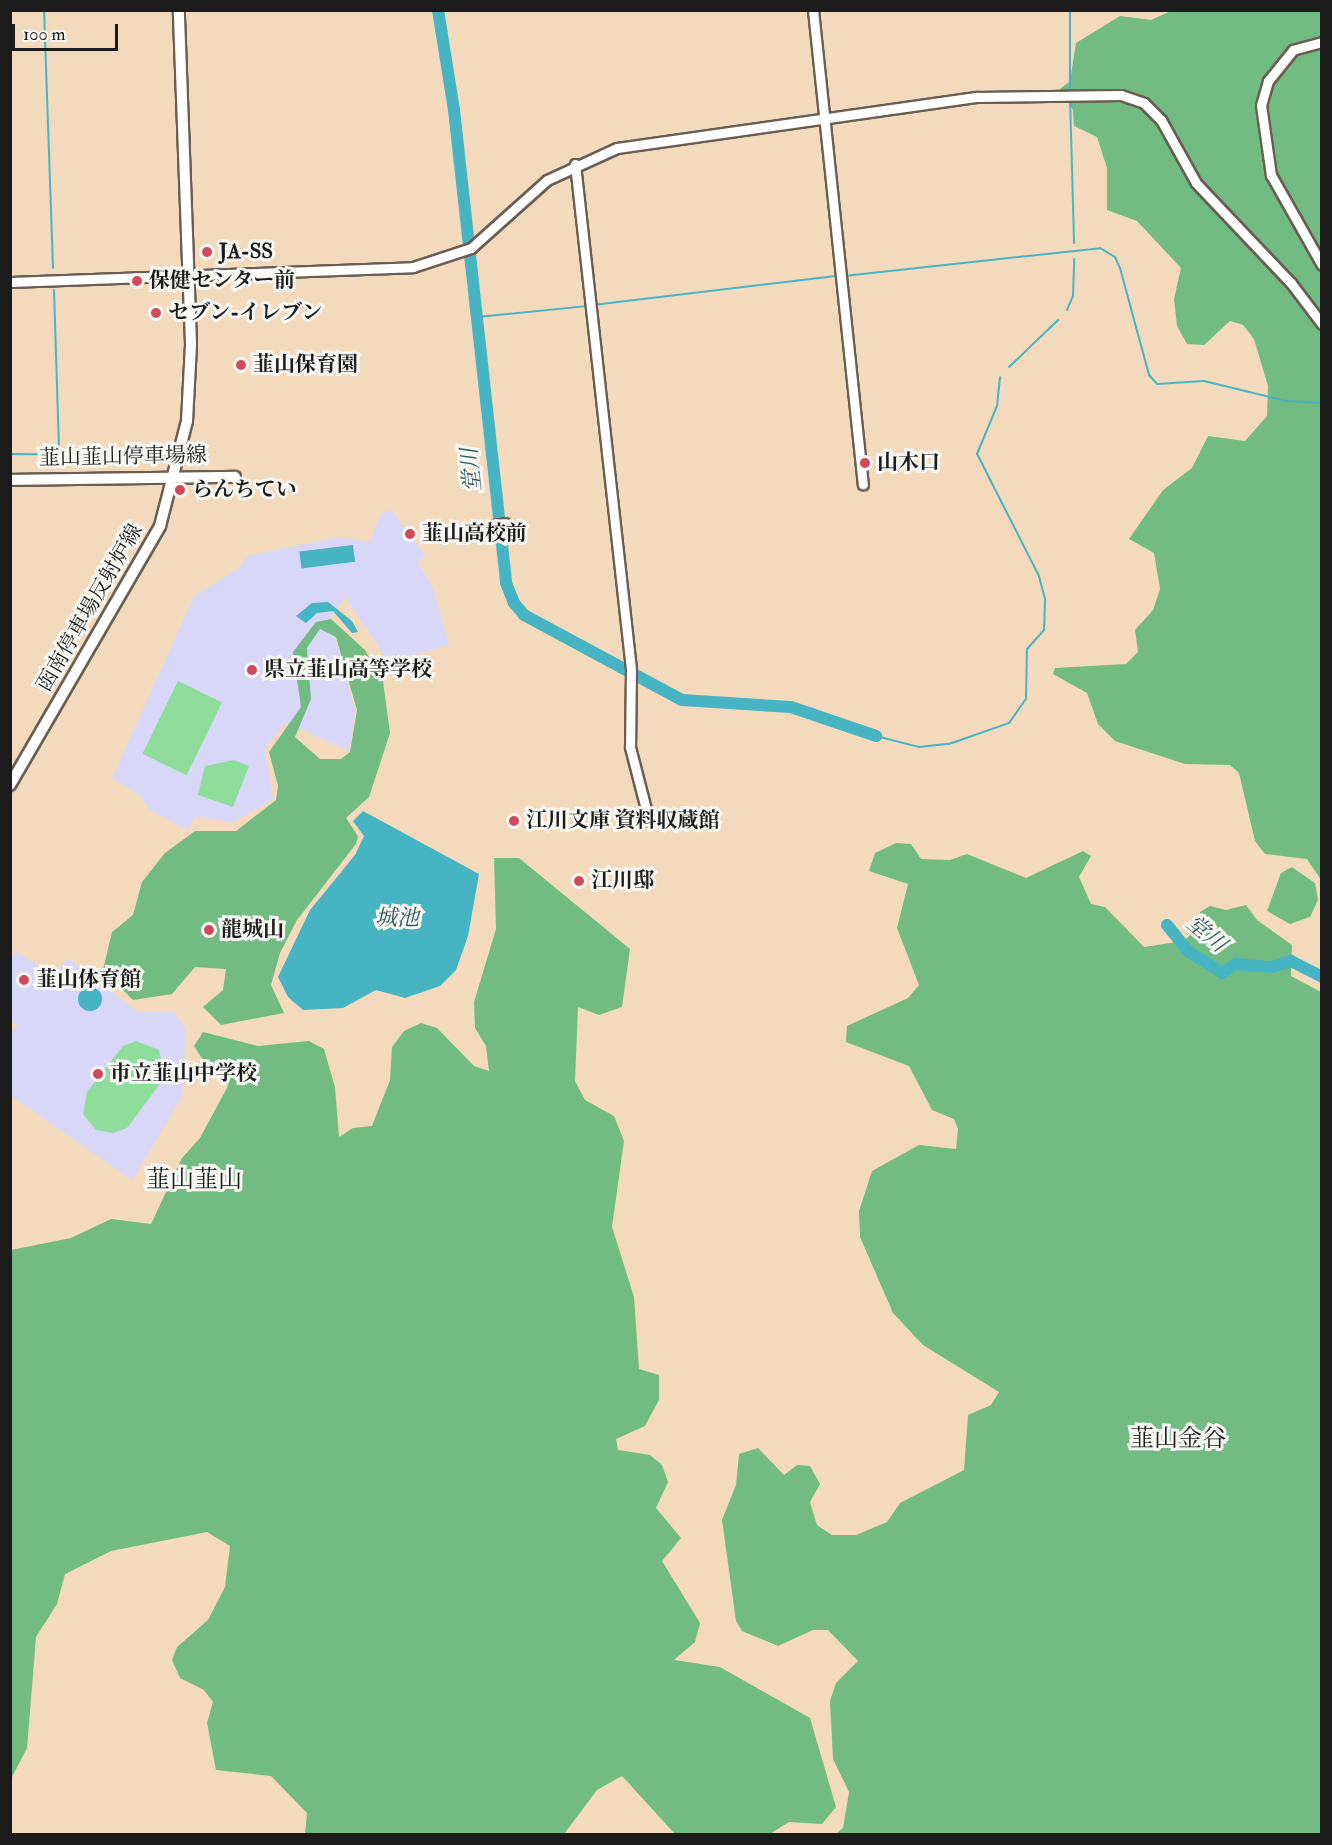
<!DOCTYPE html>
<html>
<head>
<meta charset="utf-8">
<style>
  body { margin:0 }
  #map { position:relative; width:1332px; height:1845px; overflow:hidden; background:#f4dabc; font-family:"IM FELL Double Pica","Noto Serif JP",serif }
  div>[style] { position:absolute }
  .built>* { inset:0; background:#d8d7f8 }
  .green>* { inset:0; background:#8edd9b; transform-origin:0 0 }
  .forest>* { inset:0; background:#72bc83 }
  .water>* { inset:0; background:#47b4c3; transform-origin:0 0 }
  .round { border-radius:50% }
  .stream>* { height:2px; margin:-1px; padding:0 1px; transform-origin:1px; border-radius:1px; background:#47b4c3 }
  .river>* { height:12px; margin:-6px; padding:0 6px; transform-origin:6px; border-radius:6px; background:#47b4c3 }
  .roads { filter:drop-shadow(2px 0 #685e54) drop-shadow(-2px 0 #685e54) drop-shadow(0 2px #685e54) drop-shadow(0 -2px #685e54) }
  .tertiary>* { height:9px; margin:-4.5px; padding:0 4.5px; transform-origin:4.5px; border-radius:4.5px; background:#fff }
  .secondary>* { height:10px; margin:-5px; padding:0 5px; transform-origin:5px; border-radius:5px; background:#fff }
  .dots>* { width:16px; height:16px; translate:-50% -50%; box-sizing:border-box; border:3px solid #f6f6f2; border-radius:50% }
  span { translate:-50% -50%; white-space:nowrap; text-align:center; line-height:1.15; -webkit-text-stroke:6px #f6f6f2; paint-order:stroke }
  .poi-label { font-size:21px; color:#1c1c1c; font-weight:700 }
  .left { translate:0 -50%; text-align:left }
  .street-label { font-size:21px; color:#1c1c1c }
  .water-label { font-size:22px; color:#2d595f; font-style:italic }
  .quarter-label { font-size:24px; color:#1c1c1c }
  .frame { position:absolute; inset:0; border:12px solid #1c1c1c; pointer-events:none }
  .scale { position:absolute; left:12px; top:24px; width:106px; height:27px; box-sizing:border-box; border:3px solid #1c1c1c; border-top:0; padding-left:8px; font-size:18px; line-height:21px; white-space:nowrap; color:#1c1c1c; -webkit-text-stroke:4px #f6f6f2; paint-order:stroke }
</style>
</head>
<body>
<div id="map">
  <div class="built">
    <i style="clip-path:polygon(391px 510px,425px 555px,417px 562px,433px 588px,449px 645px,389px 662px,345px 597px,330px 618px,355px 712px,349px 751px,285px 722px,265px 749px,273px 799px,234px 822px,196px 817px,187px 830px,148px 809px,141px 796px,112px 778px,194px 596px,239px 568px,247px 556px,340px 537px,370px 542px,381px 513px)"></i>
    <i style="clip-path:polygon(17px 952px,54px 976px,67px 959px,72px 961px,138px 1012px,174px 1012px,186px 1029px,182px 1097px,132px 1180px,11px 1096px,10px 1033px,18px 1025px,10px 1020px,11px 956px)"></i>
  </div>
  <div class="green">
    <i style="left:178px;top:681px;width:49px;height:81px;rotate:26deg"></i>
    <i style="clip-path:polygon(234px 760px,249px 766px,233px 807px,198px 795px,205px 766px)"></i>
    <i style="clip-path:polygon(136px 1041px,159px 1050px,165px 1077px,127px 1128px,113px 1133px,96px 1130px,83px 1114px,87px 1092px,123px 1046px)"></i>
  </div>
  <div class="forest">
    <i style="clip-path:polygon(1171px 11px,1321px 11px,1321px 880px,1307px 859px,1265px 854px,1255px 841px,1239px 773px,1230px 765px,1185px 764px,1115px 741px,1098px 724px,1087px 693px,1053px 674px,1055px 668px,1126px 664px,1138px 652px,1135px 630px,1153px 610px,1160px 589px,1154px 553px,1129px 539px,1163px 490px,1192px 468px,1208px 436px,1245px 441px,1267px 416px,1268px 386px,1254px 339px,1243px 325px,1230px 321px,1204px 345px,1187px 344px,1177px 326px,1174px 299px,1181px 268px,1137px 221px,1107px 210px,1107px 168px,1097px 137px,1074px 126px,1073px 110px,1060px 89px,1070px 81px,1076px 43px,1120px 16px,1151px 20px)"></i>
    <i style="clip-path:polygon(evenodd,331px 619px,365px 650px,383px 681px,390px 733px,369px 797px,346px 818px,358px 836px,356px 844px,297px 920px,280px 953px,271px 985px,284px 1013px,221px 1025px,203px 1007px,223px 990px,226px 969px,195px 967px,172px 994px,133px 1000px,103px 970px,112px 932px,133px 915px,142px 882px,165px 853px,195px 831px,236px 831px,276px 800px,278px 786px,269px 752px,301px 707px,293px 652px,316px 622px,331px 619px,320px 629px,336px 637px,357px 710px,350px 752px,341px 759px,320px 759px,295px 737px,311px 699px,307px 648px,320px 629px)"></i>
    <i style="clip-path:polygon(896px 843px,911px 844px,921px 859px,950px 860px,967px 854px,1026px 878px,1083px 851px,1091px 856px,1079px 877px,1091px 904px,1105px 907px,1144px 947px,1183px 941px,1198px 929px,1200px 912px,1210px 906px,1226px 910px,1246px 905px,1257px 920px,1292px 945px,1291px 976px,1321px 992px,1321px 1834px,836px 1834px,843px 1828px,849px 1792px,833px 1759px,830px 1701px,836px 1683px,858px 1661px,828px 1630px,813px 1630px,778px 1646px,742px 1631px,736px 1621px,722px 1520px,736px 1485px,739px 1454px,758px 1448px,784px 1475px,797px 1465px,810px 1466px,820px 1484px,810px 1502px,817px 1525px,832px 1535px,856px 1535px,887px 1522px,900px 1503px,964px 1470px,968px 1415px,991px 1405px,999px 1392px,923px 1345px,893px 1313px,860px 1237px,859px 1211px,872px 1171px,919px 1145px,956px 1149px,958px 1129px,954px 1119px,932px 1110px,909px 1066px,846px 1042px,847px 1026px,908px 998px,919px 985px,897px 928px,908px 884px,869px 871px,875px 853px)"></i>
    <i style="clip-path:polygon(494px 858px,519px 858px,630px 949px,622px 1007px,599px 1015px,578px 1007px,575px 1081px,585px 1100px,614px 1116px,624px 1141px,612px 1227px,634px 1297px,639px 1369px,659px 1375px,659px 1400px,645px 1426px,616px 1439px,618px 1450px,650px 1455px,662px 1465px,668px 1482px,656px 1508px,681px 1538px,662px 1561px,700px 1623px,695px 1642px,674px 1660px,720px 1667px,810px 1718px,836px 1807px,822px 1824px,789px 1822px,770px 1834px,675px 1834px,622px 1776px,597px 1790px,564px 1834px,305px 1834px,307px 1813px,271px 1776px,216px 1770px,207px 1723px,213px 1702px,204px 1690px,180px 1678px,172px 1660px,177px 1647px,208px 1620px,225px 1587px,230px 1546px,207px 1532px,111px 1551px,65px 1574px,57px 1604px,36px 1637px,27px 1748px,11px 1779px,11px 1250px,71px 1238px,111px 1219px,151px 1224px,182px 1158px,200px 1138px,228px 1086px,224px 1065px,203px 1060px,194px 1046px,203px 1032px,258px 1046px,309px 1041px,324px 1049px,335px 1087px,339px 1137px,353px 1128px,372px 1126px,390px 1080px,392px 1047px,404px 1031px,421px 1023px,437px 1028px,474px 1066px,489px 1071px,486px 1046px,475px 1028px,474px 1002px,496px 929px)"></i>
    <i style="clip-path:polygon(1292px 867px,1315px 883px,1318px 900px,1310px 917px,1290px 924px,1267px 911px,1281px 873px)"></i>
  </div>
  <div class="water">
    <i style="left:353px;top:545px;width:17px;height:54px;rotate:83deg"></i>
    <i style="clip-path:polygon(328px 602px,352px 621px,358px 632px,352px 633px,333px 611px,317px 613px,306px 623px,296px 616px,312px 603px)"></i>
    <i style="clip-path:polygon(363px 811px,479px 874px,468px 936px,456px 970px,440px 986px,405px 998px,376px 990px,343px 1008px,303px 1010px,288px 997px,278px 977px,310px 910px,355px 855px,364px 836px,353px 821px)"></i>
    <i class="round" style="left:78px;top:987px;width:24px;height:24px"></i>
  </div>
  <div class="stream">
    <i style="left:44px;top:10px;width:258px;rotate:88deg"></i>
    <i style="left:1070px;top:10px;width:82px;rotate:90deg"></i>
    <i style="left:1070px;top:97px;width:146px;rotate:88.4deg"></i>
    <i style="left:844px;top:276px;width:258px;rotate:-6.2deg"></i>
    <i style="left:1100px;top:248px;width:17px;rotate:31deg"></i>
    <i style="left:1115px;top:257px;width:12px;rotate:66deg"></i>
    <i style="left:1120px;top:268px;width:111px;rotate:74.8deg"></i>
    <i style="left:1149px;top:375px;width:12px;rotate:48deg"></i>
    <i style="left:1157px;top:384px;width:47px;rotate:-3.7deg"></i>
    <i style="left:1204px;top:381px;width:84px;rotate:13.7deg"></i>
    <i style="left:1286px;top:401px;width:36px;rotate:3deg"></i>
    <i style="left:54px;top:290px;width:163px;rotate:88.2deg"></i>
    <i style="left:593px;top:305px;width:247px;rotate:-6.8deg"></i>
    <i style="left:1067px;top:310px;width:15px;rotate:-67deg"></i>
    <i style="left:1073px;top:296px;width:37px;rotate:-88deg"></i>
    <i style="left:477px;top:317px;width:112px;rotate:-5.7deg"></i>
    <i style="left:1009px;top:367px;width:68px;rotate:-43.8deg"></i>
    <i style="left:10px;top:454px;width:160px;rotate:0.7deg"></i>
    <i style="left:183px;top:455px;width:19px"></i>
    <i style="left:876px;top:736px;width:44px;rotate:14.3deg"></i>
    <i style="left:919px;top:747px;width:30px;rotate:-6deg"></i>
    <i style="left:949px;top:744px;width:64px;rotate:-19.3deg"></i>
    <i style="left:1009px;top:723px;width:29px;rotate:-55deg"></i>
    <i style="left:1026px;top:699px;width:50px;rotate:-88.9deg"></i>
    <i style="left:1027px;top:649px;width:25px;rotate:-48deg"></i>
    <i style="left:1044px;top:630px;width:31px;rotate:-88deg"></i>
    <i style="left:1045px;top:599px;width:24px;rotate:-105deg"></i>
    <i style="left:1039px;top:576px;width:137px;rotate:-116.9deg"></i>
    <i style="left:977px;top:454px;width:52px;rotate:-67.4deg"></i>
    <i style="left:997px;top:406px;width:29px;rotate:-84deg"></i>
  </div>
  <div class="river">
    <i style="left:438px;top:10px;width:101px;rotate:80.9deg"></i>
    <i style="left:454px;top:110px;width:476px;rotate:83.7deg"></i>
    <i style="left:506px;top:583px;width:22px;rotate:68deg"></i>
    <i style="left:514px;top:603px;width:16px;rotate:50deg"></i>
    <i style="left:524px;top:615px;width:179px;rotate:28.3deg"></i>
    <i style="left:682px;top:700px;width:109px;rotate:3.7deg"></i>
    <i style="left:791px;top:707px;width:90px;rotate:18.8deg"></i>
    <i style="left:1167px;top:925px;width:35px;rotate:51deg"></i>
    <i style="left:1189px;top:952px;width:39px;rotate:32deg"></i>
    <i style="left:1222px;top:973px;width:17px;rotate:-33deg"></i>
    <i style="left:1236px;top:964px;width:36px;rotate:5deg"></i>
    <i style="left:1272px;top:967px;width:20px;rotate:-18deg"></i>
    <i style="left:1291px;top:961px;width:35px;rotate:27deg"></i>
  </div>
  <div class="roads">
    <div class="tertiary">
      <i style="left:813px;top:10px;width:477px;rotate:84deg"></i>
      <i style="left:1322px;top:42px;width:30px;rotate:165deg"></i>
      <i style="left:1293px;top:50px;width:40px;rotate:129deg"></i>
      <i style="left:1268px;top:81px;width:25px;rotate:106deg"></i>
      <i style="left:1261px;top:105px;width:71px;rotate:81.9deg"></i>
      <i style="left:1271px;top:175px;width:103px;rotate:60.5deg"></i>
      <i style="left:575px;top:164px;width:508px;rotate:83.67deg"></i>
      <i style="left:631px;top:669px;width:78px;rotate:90.7deg"></i>
      <i style="left:630px;top:747px;width:76px;rotate:75.6deg"></i>
      <i style="left:10px;top:282px;width:403px;rotate:-2.1deg"></i>
      <i style="left:413px;top:267px;width:61px;rotate:-18.1deg"></i>
      <i style="left:471px;top:248px;width:102px;rotate:-41.8deg"></i>
      <i style="left:547px;top:180px;width:77px;rotate:-24.6deg"></i>
      <i style="left:617px;top:148px;width:364px;rotate:-8.1deg"></i>
      <i style="left:977px;top:97px;width:144px;rotate:-0.8deg"></i>
      <i style="left:1121px;top:95px;width:24px;rotate:19deg"></i>
      <i style="left:1144px;top:103px;width:24px;rotate:45deg"></i>
      <i style="left:1161px;top:120px;width:72px;rotate:60.9deg"></i>
      <i style="left:1196px;top:183px;width:138px;rotate:46.5deg"></i>
      <i style="left:1291px;top:283px;width:51px;rotate:52.9deg"></i>
      <i style="left:494px;top:525px;width:11px;rotate:-10deg"></i>
    </div>
    <div class="secondary">
      <i style="left:10px;top:480px;width:225px;rotate:-0.8deg"></i>
      <i style="left:10px;top:785px;width:299px;rotate:-59.9deg"></i>
      <i style="left:160px;top:526px;width:108px;rotate:-75.6deg"></i>
      <i style="left:187px;top:421px;width:77px;rotate:-87deg"></i>
      <i style="left:191px;top:344px;width:334px;rotate:-92.1deg"></i>
    </div>
  </div>
  <div class="dots">
    <i style="left:207px;top:252px;background:#d1495b"></i>
    <i style="left:137px;top:281px;background:#d1495b"></i>
    <i style="left:156px;top:313px;background:#d1495b"></i>
    <i style="left:241px;top:365px;background:#d1495b"></i>
    <i style="left:865px;top:463px;background:#d1495b"></i>
    <i style="left:180px;top:490px;background:#d1495b"></i>
    <i style="left:410px;top:534px;background:#d1495b"></i>
    <i style="left:252px;top:670px;background:#d1495b"></i>
    <i style="left:514px;top:821px;background:#d1495b"></i>
    <i style="left:579px;top:881px;background:#d1495b"></i>
    <i style="left:209px;top:930px;background:#d1495b"></i>
    <i style="left:24px;top:980px;background:#d1495b"></i>
    <i style="left:98px;top:1074px;background:#d1495b"></i>
  </div>
  <div class="poi-label">
    <span class="left" style="left:219px;top:252px">JA-SS</span>
    <span class="left" style="left:149px;top:281px">保健センター前</span>
    <span class="left" style="left:168px;top:313px">セブン-イレブン</span>
    <span class="left" style="left:253px;top:365px">韮山保育園</span>
    <span class="left" style="left:877px;top:463px">山木口</span>
    <span class="left" style="left:192px;top:490px">らんちてい</span>
    <span class="left" style="left:422px;top:534px">韮山高校前</span>
    <span class="left" style="left:264px;top:670px">県立韮山高等学校</span>
    <span class="left" style="left:526px;top:821px">江川文庫 資料収蔵館</span>
    <span class="left" style="left:591px;top:881px">江川邸</span>
    <span class="left" style="left:221px;top:930px">龍城山</span>
    <span class="left" style="left:36px;top:980px">韮山体育館</span>
    <span class="left" style="left:110px;top:1074px">市立韮山中学校</span>
  </div>
  <div class="street-label">
    <span style="left:123px;top:457px;rotate:-1deg">韮山韮山停車場線</span>
    <span style="left:90px;top:608px;rotate:-60deg">函南停車場反射炉線</span>
  </div>
  <div class="water-label">
    <span style="left:472px;top:470px;rotate:-96deg">堂川</span>
    <span style="left:397px;top:919px">城池</span>
    <span style="left:1206px;top:934px;rotate:40deg">堂川</span>
  </div>
  <div class="quarter-label">
    <span style="left:194px;top:1180px">韮山韮山</span>
    <span style="left:1178px;top:1439px">韮山金谷</span>
  </div>
  <div class="frame"></div>
  <div class="scale">100 m</div>
</div>
</body>
</html>
